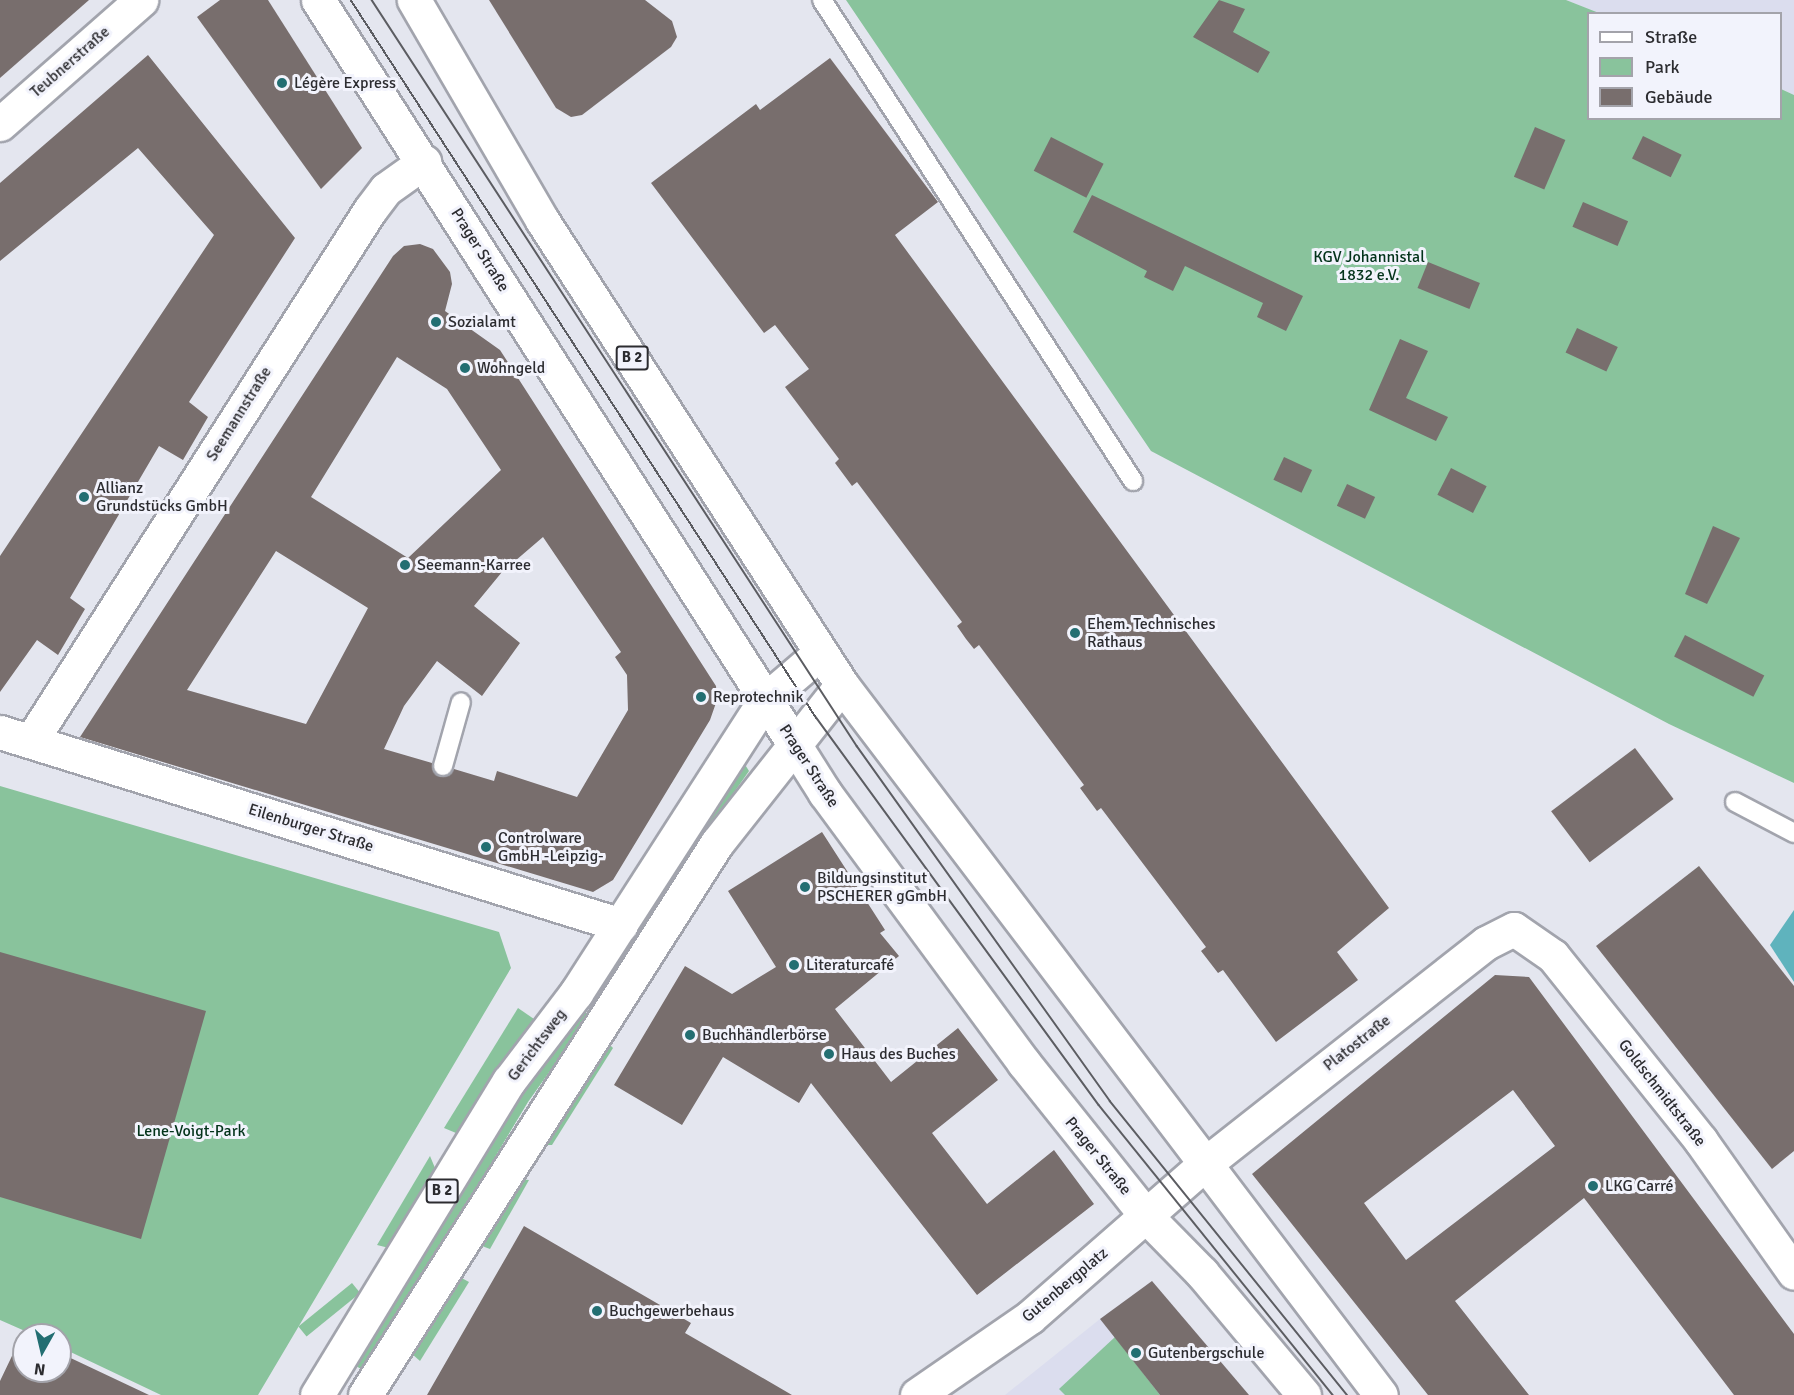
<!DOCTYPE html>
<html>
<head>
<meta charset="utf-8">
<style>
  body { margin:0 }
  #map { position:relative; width:1794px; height:1395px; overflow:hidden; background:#e4e6ef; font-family:Signika,sans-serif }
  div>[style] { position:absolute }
  .built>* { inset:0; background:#dbddee }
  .green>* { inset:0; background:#89c39c; transform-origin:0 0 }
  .water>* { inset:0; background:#5fb3bd }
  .building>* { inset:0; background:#786e6d; transform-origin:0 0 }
  .roads { filter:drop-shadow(2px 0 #a2a4ad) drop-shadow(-2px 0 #a2a4ad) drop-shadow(0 2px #a2a4ad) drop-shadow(0 -2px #a2a4ad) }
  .service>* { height:18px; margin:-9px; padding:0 9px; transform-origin:9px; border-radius:9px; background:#fff }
  .minor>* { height:33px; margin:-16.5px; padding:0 16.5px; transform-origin:16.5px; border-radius:16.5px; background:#fff }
  .tertiary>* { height:33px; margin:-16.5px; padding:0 16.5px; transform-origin:16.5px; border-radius:16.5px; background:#fff }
  .secondary>* { height:33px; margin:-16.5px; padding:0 16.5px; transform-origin:16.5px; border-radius:16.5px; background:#fff }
  .primary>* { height:33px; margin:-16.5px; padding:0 16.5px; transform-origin:16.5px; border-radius:16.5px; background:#fff }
  .tram>* { height:1.5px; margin:-0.75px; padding:0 0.75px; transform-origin:0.75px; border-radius:0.75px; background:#5c5d62 }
  .dots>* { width:16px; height:16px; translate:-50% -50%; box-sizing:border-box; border:3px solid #f2f3fc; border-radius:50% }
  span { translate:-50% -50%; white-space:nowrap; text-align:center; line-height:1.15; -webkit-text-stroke:6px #f2f3fc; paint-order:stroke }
  .shield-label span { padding:2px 4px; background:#f2f3fc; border:2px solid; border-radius:4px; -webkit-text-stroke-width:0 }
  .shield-label { font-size:15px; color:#2c2c30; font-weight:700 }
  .street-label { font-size:16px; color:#2c2c30 }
  .poi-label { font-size:16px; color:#2c2c30 }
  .left { translate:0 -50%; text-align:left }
  .park-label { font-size:16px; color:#03331a }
  .legend { position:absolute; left:1587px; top:12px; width:195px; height:108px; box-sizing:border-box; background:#f2f3fc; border:2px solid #a3a3aa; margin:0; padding:8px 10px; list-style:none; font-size:18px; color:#2c2c30 }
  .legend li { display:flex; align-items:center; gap:12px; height:30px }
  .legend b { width:30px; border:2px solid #a3a3aa }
  .north { position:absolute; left:12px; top:1323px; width:60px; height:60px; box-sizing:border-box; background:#f2f3fc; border:2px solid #a3a3aa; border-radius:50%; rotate:188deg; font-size:16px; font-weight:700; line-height:24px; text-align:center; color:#2c2c30 }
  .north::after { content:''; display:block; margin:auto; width:21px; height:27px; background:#236e72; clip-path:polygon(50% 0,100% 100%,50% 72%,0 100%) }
</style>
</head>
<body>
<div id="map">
  <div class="built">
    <i style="clip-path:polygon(1566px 0,1794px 0,1794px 95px,1781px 89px,1780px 14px,1599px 13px)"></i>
    <i style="clip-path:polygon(1152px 1281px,1249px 1395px,1005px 1395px,1100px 1319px)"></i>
  </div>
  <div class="green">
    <i style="clip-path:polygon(846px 0,1566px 0,1599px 13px,1588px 14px,1588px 118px,1780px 118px,1781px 89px,1794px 95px,1794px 783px,1669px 724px,1151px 451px)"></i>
    <i style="clip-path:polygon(744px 763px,749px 771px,709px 828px,696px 838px)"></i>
    <i style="clip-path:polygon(0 786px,499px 932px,511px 968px,258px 1395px,161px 1395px,60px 1347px,60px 1335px,34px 1335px,0 1320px)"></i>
    <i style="clip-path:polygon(518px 1008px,534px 1019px,456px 1133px,444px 1128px)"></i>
    <i style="clip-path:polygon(583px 1009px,589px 1016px,528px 1102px,366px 1372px,356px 1366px,383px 1319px,518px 1096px)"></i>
    <i style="clip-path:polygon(609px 1044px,613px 1048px,552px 1145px,545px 1145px,543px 1140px,553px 1123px)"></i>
    <i style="clip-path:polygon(430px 1156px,435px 1168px,389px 1248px,377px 1245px)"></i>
    <i style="clip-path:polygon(518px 1179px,529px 1180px,490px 1249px,482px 1246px,481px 1240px)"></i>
    <i style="clip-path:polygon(458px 1276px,469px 1282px,420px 1361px,412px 1354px)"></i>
    <i style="left:352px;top:1283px;width:13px;height:69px;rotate:51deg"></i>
    <i style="clip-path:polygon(1115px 1337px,1160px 1395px,1065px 1395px,1059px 1389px)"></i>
  </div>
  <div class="water">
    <i style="clip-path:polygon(1794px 910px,1794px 982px,1770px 945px)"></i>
  </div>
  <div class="building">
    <i style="clip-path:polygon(0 0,89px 0,0 78px)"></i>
    <i style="clip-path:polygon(220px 0,268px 0,362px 148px,321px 189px,197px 17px)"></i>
    <i style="clip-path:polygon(489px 0,645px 0,672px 21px,677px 37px,671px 47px,582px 115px,571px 117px,556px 108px)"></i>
    <i style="clip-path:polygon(1219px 0,1245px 9px,1233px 32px,1270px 52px,1258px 73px,1193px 37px)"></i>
    <i style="clip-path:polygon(148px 55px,295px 238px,189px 402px,208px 417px,183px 460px,159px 446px,70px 598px,85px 609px,58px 655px,37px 640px,0 692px,0 556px,214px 235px,138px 148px,0 261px,0 183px)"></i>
    <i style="clip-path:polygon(830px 58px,938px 202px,895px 235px,1389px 908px,1337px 952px,1358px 980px,1276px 1042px,1223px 970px,1218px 973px,1201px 951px,1206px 947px,1101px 808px,1097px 811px,1080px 788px,1084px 785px,979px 645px,974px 649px,966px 639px,957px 626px,962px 622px,857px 482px,852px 486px,835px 463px,839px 459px,785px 387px,809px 369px,775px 325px,764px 333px,651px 183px,756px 104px,760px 110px)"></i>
    <i style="left:1535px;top:127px;width:33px;height:54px;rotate:23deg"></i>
    <i style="left:1643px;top:136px;width:43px;height:25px;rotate:26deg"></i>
    <i style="left:1051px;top:137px;width:59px;height:38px;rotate:27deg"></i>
    <i style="clip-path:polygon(1092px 195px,1303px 296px,1286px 331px,1257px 317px,1263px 303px,1185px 266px,1173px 291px,1144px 277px,1147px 271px,1073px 232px)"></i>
    <i style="left:1583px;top:202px;width:49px;height:27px;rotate:23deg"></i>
    <i style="clip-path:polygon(evenodd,420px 244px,433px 249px,450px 272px,452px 284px,445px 311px,500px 350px,716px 686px,717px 700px,710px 720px,613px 880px,593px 892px,80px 737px,393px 256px,404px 246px,420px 244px,397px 357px,447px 389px,501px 470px,408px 558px,311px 497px,397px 357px,420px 244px,543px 537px,621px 652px,615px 657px,627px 675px,628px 710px,577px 797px,497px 771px,494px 781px,454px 769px,441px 777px,435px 773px,432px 763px,384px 749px,404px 706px,437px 661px,482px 696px,520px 643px,474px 606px,502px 572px,543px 537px,420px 244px,276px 551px,368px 608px,306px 724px,187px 690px,276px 551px)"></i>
    <i style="left:1428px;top:262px;width:56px;height:28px;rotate:22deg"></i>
    <i style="left:1577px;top:328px;width:45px;height:27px;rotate:25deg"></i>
    <i style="clip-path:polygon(1400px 339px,1428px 351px,1406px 398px,1448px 417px,1436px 441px,1369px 410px)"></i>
    <i style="left:1284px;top:457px;width:31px;height:25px;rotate:25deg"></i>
    <i style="left:1451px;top:468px;width:40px;height:30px;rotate:27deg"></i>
    <i style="left:1347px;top:484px;width:31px;height:24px;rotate:25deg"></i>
    <i style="clip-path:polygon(1713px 526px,1740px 538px,1707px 604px,1685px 594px)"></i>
    <i style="left:1685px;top:635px;width:89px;height:24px;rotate:27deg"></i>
    <i style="left:1635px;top:748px;width:64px;height:105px;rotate:53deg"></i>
    <i style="clip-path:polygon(822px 832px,885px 930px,880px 933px,899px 956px,835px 1009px,891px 1082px,958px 1028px,998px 1080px,932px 1133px,987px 1204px,1054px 1150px,1094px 1204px,977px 1295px,811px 1083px,799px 1103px,723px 1057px,682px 1125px,614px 1085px,685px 966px,732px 994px,776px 967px,728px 891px)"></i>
    <i style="clip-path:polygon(1699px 866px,1794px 986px,1794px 1151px,1772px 1169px,1596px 946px)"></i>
    <i style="clip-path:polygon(0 952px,206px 1011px,141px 1239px,0 1197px)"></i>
    <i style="clip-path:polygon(evenodd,1495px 975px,1529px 977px,1794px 1334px,1794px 1395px,1734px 1395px,1584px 1198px,1455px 1301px,1529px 1395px,1428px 1395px,1252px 1174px,1495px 975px,1513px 1090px,1555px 1146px,1406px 1260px,1364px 1203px,1513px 1090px)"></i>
    <i style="clip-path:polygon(524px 1226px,691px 1323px,685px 1333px,792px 1395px,427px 1395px)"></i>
    <i style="clip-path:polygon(1152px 1281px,1249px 1395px,1160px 1395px,1100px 1319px)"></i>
    <i style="clip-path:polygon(22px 1335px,24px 1371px,60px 1371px,60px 1353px,149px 1395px,0 1395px,0 1381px)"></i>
  </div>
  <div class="roads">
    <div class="service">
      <i style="left:822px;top:0;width:573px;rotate:57.11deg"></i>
      <i style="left:443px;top:766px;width:66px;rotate:-74.3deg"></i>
      <i style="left:1735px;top:802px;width:67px;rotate:27.7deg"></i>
    </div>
    <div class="minor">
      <i style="left:0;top:124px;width:188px;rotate:-41.3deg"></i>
      <i style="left:0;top:732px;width:650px;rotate:17.26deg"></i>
      <i style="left:31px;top:741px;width:630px;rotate:-57.45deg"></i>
      <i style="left:370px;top:210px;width:26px;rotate:-53deg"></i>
      <i style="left:386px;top:189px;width:47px;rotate:-35.4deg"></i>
      <i style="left:1205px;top:1164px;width:357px;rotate:-38.2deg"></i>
      <i style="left:1486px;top:943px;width:31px;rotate:-27deg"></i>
      <i style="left:1514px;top:929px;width:47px;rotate:34.7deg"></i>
      <i style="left:1553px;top:956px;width:237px;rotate:51.3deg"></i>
      <i style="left:1701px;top:1141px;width:161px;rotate:54.8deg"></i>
    </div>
    <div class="tertiary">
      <i style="left:917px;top:1395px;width:137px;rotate:-34.6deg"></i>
      <i style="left:1030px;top:1317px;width:232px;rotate:-41.2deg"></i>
    </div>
    <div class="secondary">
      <i style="left:842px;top:685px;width:891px;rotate:52.8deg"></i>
      <i style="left:794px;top:744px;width:58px;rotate:57.7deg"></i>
      <i style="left:825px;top:793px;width:335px;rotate:53.6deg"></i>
      <i style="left:1024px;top:1063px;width:196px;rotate:51.4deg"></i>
      <i style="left:1146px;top:1216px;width:80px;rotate:45.5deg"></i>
      <i style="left:1202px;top:1273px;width:159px;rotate:50.1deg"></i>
    </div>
    <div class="primary">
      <i style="left:318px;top:0;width:883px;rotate:57.39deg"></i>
      <i style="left:317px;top:1395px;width:368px;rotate:-58.6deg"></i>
      <i style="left:509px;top:1081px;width:111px;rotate:-52.7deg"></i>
      <i style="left:576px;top:993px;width:349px;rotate:-57.2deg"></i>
      <i style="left:765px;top:700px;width:72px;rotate:-40.5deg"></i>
      <i style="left:365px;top:1395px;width:655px;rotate:-57.48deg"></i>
      <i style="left:717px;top:843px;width:201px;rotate:-51.7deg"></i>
      <i style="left:842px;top:685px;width:553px;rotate:-122.83deg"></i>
      <i style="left:542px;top:220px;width:255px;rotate:-120.2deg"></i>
    </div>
  </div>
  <div class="tram">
    <i style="left:351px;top:0;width:855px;rotate:57.04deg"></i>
    <i style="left:816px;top:717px;width:480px;rotate:53.9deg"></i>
    <i style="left:1099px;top:1105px;width:373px;rotate:51.1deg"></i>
    <i style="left:372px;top:0;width:890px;rotate:56.97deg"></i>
    <i style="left:857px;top:746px;width:436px;rotate:54.5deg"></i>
    <i style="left:1110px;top:1101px;width:378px;rotate:51.1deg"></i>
  </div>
  <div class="dots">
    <i style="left:282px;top:83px;background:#236e72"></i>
    <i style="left:436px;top:322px;background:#236e72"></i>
    <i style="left:465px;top:368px;background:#236e72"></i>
    <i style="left:84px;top:497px;background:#236e72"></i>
    <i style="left:405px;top:565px;background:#236e72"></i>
    <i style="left:1075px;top:633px;background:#236e72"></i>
    <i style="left:701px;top:697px;background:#236e72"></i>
    <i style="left:486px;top:847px;background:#236e72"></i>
    <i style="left:805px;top:887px;background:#236e72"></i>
    <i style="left:794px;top:965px;background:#236e72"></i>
    <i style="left:690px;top:1035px;background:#236e72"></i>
    <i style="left:829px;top:1054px;background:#236e72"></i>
    <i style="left:1593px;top:1186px;background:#236e72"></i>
    <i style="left:597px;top:1311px;background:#236e72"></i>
    <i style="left:1136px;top:1353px;background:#236e72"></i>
  </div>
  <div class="shield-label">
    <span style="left:632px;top:358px">B 2</span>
    <span style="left:442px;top:1191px">B 2</span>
  </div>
  <div class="street-label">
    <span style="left:70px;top:62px;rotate:-41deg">Teubnerstraße</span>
    <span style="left:480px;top:250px;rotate:58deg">Prager Straße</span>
    <span style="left:239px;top:414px;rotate:-58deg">Seemannstraße</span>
    <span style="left:809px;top:766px;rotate:57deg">Prager Straße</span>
    <span style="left:311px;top:828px;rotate:17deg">Eilenburger Straße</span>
    <span style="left:1357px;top:1043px;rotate:-38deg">Platostraße</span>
    <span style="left:537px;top:1045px;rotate:-53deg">Gerichtsweg</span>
    <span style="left:1662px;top:1093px;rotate:52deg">Goldschmidtstraße</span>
    <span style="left:1098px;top:1156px;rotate:51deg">Prager Straße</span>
    <span style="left:1065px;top:1285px;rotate:-40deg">Gutenbergplatz</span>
  </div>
  <div class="poi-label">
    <span class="left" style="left:294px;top:83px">Légère Express</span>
    <span class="left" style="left:448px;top:322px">Sozialamt</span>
    <span class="left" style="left:477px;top:368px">Wohngeld</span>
    <span class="left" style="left:96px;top:497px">Allianz<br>Grundstücks GmbH</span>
    <span class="left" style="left:417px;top:565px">Seemann-Karree</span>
    <span class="left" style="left:1087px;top:633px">Ehem. Technisches<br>Rathaus</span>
    <span class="left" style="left:713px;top:697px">Reprotechnik</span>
    <span class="left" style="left:498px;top:847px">Controlware<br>GmbH -Leipzig-</span>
    <span class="left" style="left:817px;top:887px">Bildungsinstitut<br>PSCHERER gGmbH</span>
    <span class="left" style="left:806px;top:965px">Literaturcafé</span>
    <span class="left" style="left:702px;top:1035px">Buchhändlerbörse</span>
    <span class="left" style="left:841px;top:1054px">Haus des Buches</span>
    <span class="left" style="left:1605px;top:1186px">LKG Carré</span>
    <span class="left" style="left:609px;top:1311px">Buchgewerbehaus</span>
    <span class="left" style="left:1148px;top:1353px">Gutenbergschule</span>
  </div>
  <div class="park-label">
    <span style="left:1369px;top:266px">KGV Johannistal<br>1832 e.V.</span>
    <span style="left:191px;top:1131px">Lene-Voigt-Park</span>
  </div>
  <ul class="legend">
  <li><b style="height:8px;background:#fff"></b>Straße</li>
  <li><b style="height:16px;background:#89c39c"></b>Park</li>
  <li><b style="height:16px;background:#786e6d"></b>Gebäude</li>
  </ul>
  <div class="north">N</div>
</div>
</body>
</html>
